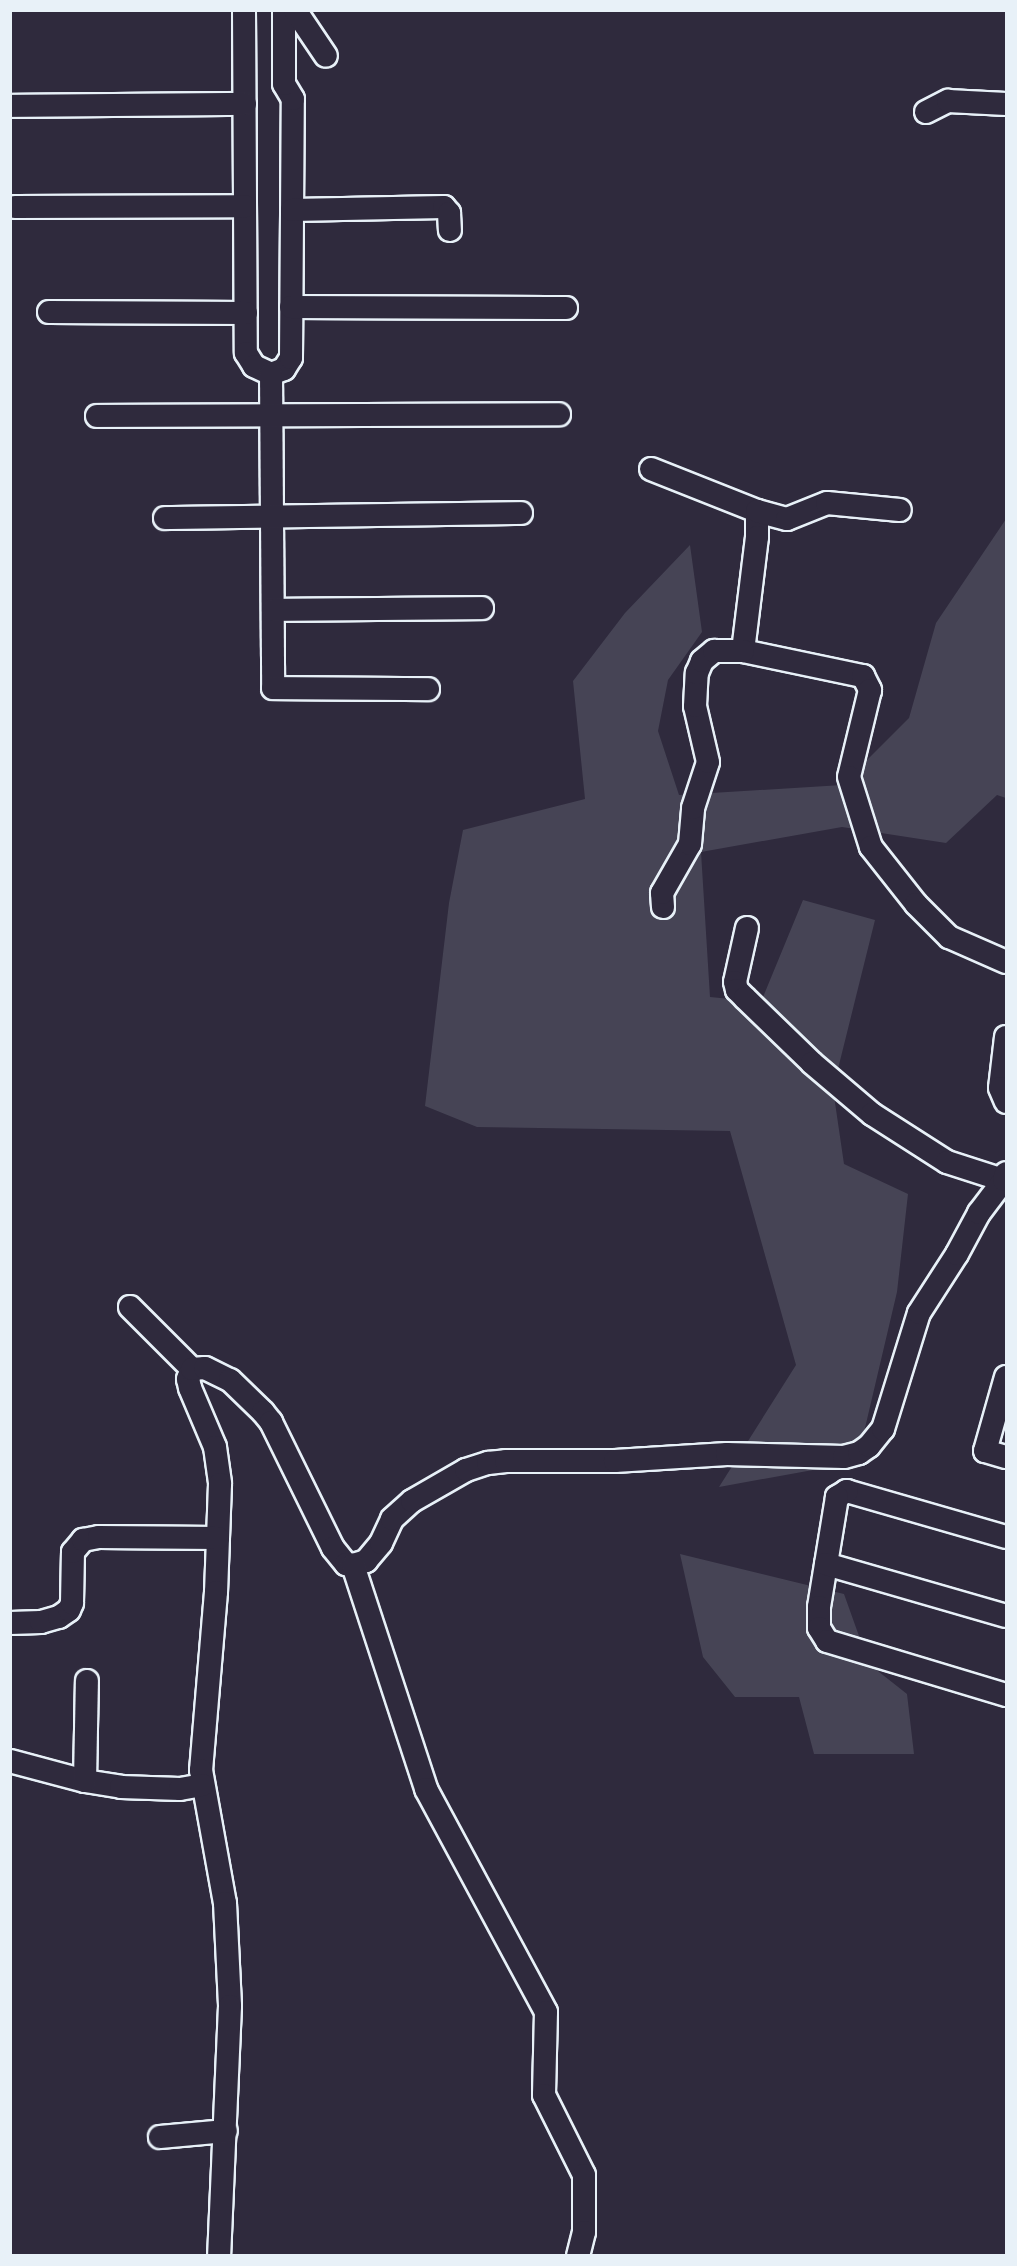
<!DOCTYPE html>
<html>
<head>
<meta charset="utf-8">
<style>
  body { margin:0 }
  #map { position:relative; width:1017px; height:2266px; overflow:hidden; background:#2f2a3d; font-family:Itim,sans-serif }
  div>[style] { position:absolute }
  .green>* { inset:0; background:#464455 }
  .roads { filter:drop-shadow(2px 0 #e8f1f8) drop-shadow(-2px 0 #e8f1f8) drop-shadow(0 2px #e8f1f8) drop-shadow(0 -2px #e8f1f8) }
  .minor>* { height:22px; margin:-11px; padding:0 11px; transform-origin:11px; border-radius:11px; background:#2f2a3d }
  span { translate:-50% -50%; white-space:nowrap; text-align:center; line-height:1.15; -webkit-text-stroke:6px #2f2a3d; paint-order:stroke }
  .frame { position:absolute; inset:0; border:12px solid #e8f1f8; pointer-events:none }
</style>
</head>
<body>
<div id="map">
  <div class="green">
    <i style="clip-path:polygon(1006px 519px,1006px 798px,997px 795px,946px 843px,842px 827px,701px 852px,710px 997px,761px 1002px,803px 900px,875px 920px,833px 1089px,844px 1164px,908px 1194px,897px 1292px,857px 1462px,719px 1487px,796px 1365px,730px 1131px,477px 1127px,425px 1106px,449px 903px,463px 830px,585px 799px,573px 681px,625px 613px,690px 545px,702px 632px,668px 680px,658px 731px,679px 795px,842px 785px,909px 718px,936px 623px)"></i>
    <i style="clip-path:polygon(680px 1554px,844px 1594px,869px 1664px,907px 1694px,914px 1754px,814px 1754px,799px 1697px,735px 1697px,703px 1657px)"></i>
  </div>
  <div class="roads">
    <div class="minor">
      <i style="left:244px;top:10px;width:343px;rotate:89.7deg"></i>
      <i style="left:246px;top:353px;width:15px;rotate:58deg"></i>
      <i style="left:254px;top:366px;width:19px;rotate:25deg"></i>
      <i style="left:271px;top:374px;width:14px;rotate:-21deg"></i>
      <i style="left:284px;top:369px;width:13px;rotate:-58deg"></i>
      <i style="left:291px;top:358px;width:259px;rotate:-89.6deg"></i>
      <i style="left:293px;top:99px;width:17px;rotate:-121deg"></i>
      <i style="left:284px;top:84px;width:74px;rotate:-90deg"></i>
      <i style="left:295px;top:10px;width:55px;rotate:56deg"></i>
      <i style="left:10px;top:106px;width:235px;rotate:-0.5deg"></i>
      <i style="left:926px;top:112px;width:25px;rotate:-27deg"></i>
      <i style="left:948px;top:101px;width:58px;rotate:3deg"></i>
      <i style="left:15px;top:207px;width:230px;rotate:-0.2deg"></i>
      <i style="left:292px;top:210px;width:152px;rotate:-1.1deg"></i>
      <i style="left:444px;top:207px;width:8px;rotate:50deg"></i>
      <i style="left:449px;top:213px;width:17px;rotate:87deg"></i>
      <i style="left:291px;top:307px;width:275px;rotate:0.2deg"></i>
      <i style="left:49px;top:312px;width:197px;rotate:0.3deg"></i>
      <i style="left:271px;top:374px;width:314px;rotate:89.6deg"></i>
      <i style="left:273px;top:688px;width:155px;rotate:0.4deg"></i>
      <i style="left:97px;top:416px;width:462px;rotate:-0.2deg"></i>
      <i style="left:651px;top:469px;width:114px;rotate:21.6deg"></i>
      <i style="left:757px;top:511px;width:26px;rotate:90deg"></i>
      <i style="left:757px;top:537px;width:115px;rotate:97deg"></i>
      <i style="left:743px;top:651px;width:123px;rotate:11.8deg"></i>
      <i style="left:863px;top:676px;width:16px;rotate:63deg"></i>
      <i style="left:870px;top:690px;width:89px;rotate:103.6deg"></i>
      <i style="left:849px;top:777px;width:73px;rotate:72.6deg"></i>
      <i style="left:871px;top:847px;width:73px;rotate:51.7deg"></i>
      <i style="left:916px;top:904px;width:47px;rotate:45deg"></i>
      <i style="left:949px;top:937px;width:62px;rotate:23.7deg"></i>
      <i style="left:757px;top:511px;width:31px;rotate:15deg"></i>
      <i style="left:787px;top:519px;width:43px;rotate:-21.8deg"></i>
      <i style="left:827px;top:503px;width:73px;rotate:5.5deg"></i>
      <i style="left:165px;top:518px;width:356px;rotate:-0.8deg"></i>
      <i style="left:273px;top:610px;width:209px;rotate:-0.5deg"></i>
      <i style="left:663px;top:907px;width:14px;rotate:-94deg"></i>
      <i style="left:662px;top:893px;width:56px;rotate:-60.3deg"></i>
      <i style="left:690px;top:844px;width:36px;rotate:-85deg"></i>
      <i style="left:693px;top:808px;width:48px;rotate:-71.9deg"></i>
      <i style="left:708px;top:762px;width:57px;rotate:-103.1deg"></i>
      <i style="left:695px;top:706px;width:33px;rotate:-87deg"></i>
      <i style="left:697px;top:673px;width:13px;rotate:-67deg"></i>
      <i style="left:702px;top:661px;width:16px;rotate:-40deg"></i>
      <i style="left:714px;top:651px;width:29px"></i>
      <i style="left:747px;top:928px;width:55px;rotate:102.5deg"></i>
      <i style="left:735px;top:982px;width:8px;rotate:76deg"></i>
      <i style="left:737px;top:990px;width:11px;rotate:45deg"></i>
      <i style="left:745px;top:998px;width:93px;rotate:44.1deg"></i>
      <i style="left:812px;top:1063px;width:79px;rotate:40.4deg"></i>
      <i style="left:872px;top:1114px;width:89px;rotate:32.6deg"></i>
      <i style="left:947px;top:1162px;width:62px;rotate:17.9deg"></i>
      <i style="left:1006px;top:1037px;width:51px;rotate:96.7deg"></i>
      <i style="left:1000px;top:1088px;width:15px;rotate:67deg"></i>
      <i style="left:130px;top:1307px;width:88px;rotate:45deg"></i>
      <i style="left:192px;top:1369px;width:11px;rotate:112deg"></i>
      <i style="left:188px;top:1379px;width:9px;rotate:77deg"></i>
      <i style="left:190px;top:1388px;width:64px;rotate:67deg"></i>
      <i style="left:215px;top:1447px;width:37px;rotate:82deg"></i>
      <i style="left:220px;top:1484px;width:108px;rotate:92.1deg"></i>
      <i style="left:216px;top:1592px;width:179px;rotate:94.8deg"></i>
      <i style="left:201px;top:1770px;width:135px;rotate:79.8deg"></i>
      <i style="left:225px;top:1903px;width:103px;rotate:87.2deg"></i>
      <i style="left:230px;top:2006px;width:250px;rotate:92.5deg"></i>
      <i style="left:192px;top:1369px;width:13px;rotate:-4deg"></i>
      <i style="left:205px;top:1368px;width:28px;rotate:26deg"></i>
      <i style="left:230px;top:1380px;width:46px;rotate:44.1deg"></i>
      <i style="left:263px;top:1412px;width:13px;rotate:51deg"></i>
      <i style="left:271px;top:1422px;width:140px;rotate:63.8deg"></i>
      <i style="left:333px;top:1548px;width:21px;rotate:51deg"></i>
      <i style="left:346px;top:1564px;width:7px;rotate:8deg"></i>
      <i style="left:353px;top:1565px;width:14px;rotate:-17deg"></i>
      <i style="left:366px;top:1561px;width:23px;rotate:-50deg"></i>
      <i style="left:381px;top:1543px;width:26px;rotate:-65deg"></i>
      <i style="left:392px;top:1519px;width:27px;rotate:-42deg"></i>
      <i style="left:412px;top:1501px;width:62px;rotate:-29.9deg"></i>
      <i style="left:466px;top:1470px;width:23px;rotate:-18deg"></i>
      <i style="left:488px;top:1463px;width:18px;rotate:-6deg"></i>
      <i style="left:506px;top:1461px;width:109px"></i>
      <i style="left:615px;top:1461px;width:112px;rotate:-3.6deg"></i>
      <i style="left:727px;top:1454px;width:117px;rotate:1.5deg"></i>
      <i style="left:844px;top:1457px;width:16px;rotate:-15deg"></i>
      <i style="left:859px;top:1453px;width:12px;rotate:-35deg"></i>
      <i style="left:869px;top:1446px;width:22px;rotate:-51deg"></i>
      <i style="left:883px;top:1429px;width:121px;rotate:-72.8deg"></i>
      <i style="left:919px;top:1313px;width:70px;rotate:-57.2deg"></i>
      <i style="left:957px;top:1254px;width:47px;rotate:-61.8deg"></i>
      <i style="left:979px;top:1213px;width:41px;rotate:-52.9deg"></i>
      <i style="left:1004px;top:1180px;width:7px;rotate:-74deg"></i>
      <i style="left:1006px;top:1377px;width:77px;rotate:105.8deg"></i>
      <i style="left:985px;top:1451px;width:22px;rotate:16deg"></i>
      <i style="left:1006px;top:1537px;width:166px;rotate:-163.9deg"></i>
      <i style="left:847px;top:1491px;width:12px;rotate:149deg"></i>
      <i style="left:837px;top:1497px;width:111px;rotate:99.3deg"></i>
      <i style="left:819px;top:1607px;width:21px;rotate:90deg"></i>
      <i style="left:819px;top:1628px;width:15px;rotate:58deg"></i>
      <i style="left:827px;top:1641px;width:187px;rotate:16.8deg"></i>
      <i style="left:826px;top:1564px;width:187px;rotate:16.1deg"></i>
      <i style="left:353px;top:1565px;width:236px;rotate:71.9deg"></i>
      <i style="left:426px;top:1789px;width:253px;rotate:61.7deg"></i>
      <i style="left:546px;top:2012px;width:83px;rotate:91.4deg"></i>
      <i style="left:544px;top:2095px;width:89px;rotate:63.4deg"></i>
      <i style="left:584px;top:2175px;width:57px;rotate:90deg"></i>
      <i style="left:584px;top:2232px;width:25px;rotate:104deg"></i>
      <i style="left:10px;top:1623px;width:31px;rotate:-2deg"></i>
      <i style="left:41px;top:1622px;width:19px;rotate:-16deg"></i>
      <i style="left:59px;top:1617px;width:12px;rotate:-35deg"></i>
      <i style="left:69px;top:1610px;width:8px;rotate:-67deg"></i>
      <i style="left:72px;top:1603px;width:51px;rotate:-88.9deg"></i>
      <i style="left:73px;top:1552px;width:16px;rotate:-50deg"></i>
      <i style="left:83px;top:1540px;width:16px;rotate:-11deg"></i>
      <i style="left:99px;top:1537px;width:119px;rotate:0.5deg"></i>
      <i style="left:10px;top:1761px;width:78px;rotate:14.9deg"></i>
      <i style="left:85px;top:1781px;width:36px;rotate:9deg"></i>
      <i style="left:121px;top:1787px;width:59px;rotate:1.9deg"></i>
      <i style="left:180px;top:1789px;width:23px;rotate:-10deg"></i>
      <i style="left:85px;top:1781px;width:100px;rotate:-88.9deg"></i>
      <i style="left:160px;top:2137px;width:66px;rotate:-5.2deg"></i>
    </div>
  </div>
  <div class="frame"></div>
</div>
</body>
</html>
